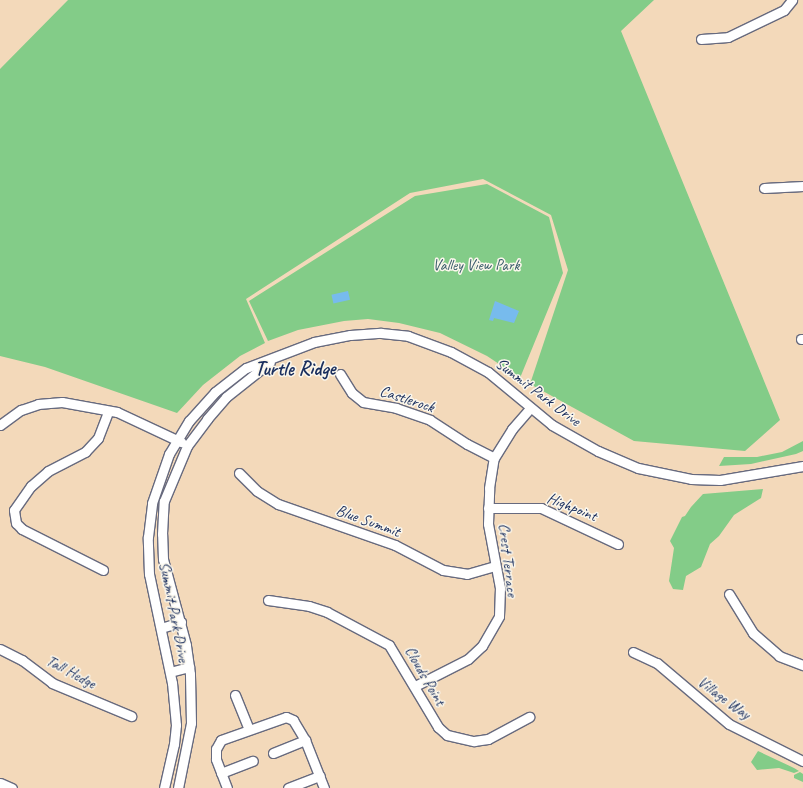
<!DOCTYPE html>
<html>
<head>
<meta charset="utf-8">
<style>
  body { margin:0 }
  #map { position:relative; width:803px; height:788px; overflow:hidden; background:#f3d9ba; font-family:Caveat,sans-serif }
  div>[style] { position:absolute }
  .green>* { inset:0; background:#83cc88 }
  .water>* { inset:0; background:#77bbed; transform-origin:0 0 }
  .roads { filter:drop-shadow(1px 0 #676a7e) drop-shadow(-1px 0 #676a7e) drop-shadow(0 1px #676a7e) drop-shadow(0 -1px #676a7e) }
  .minor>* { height:9px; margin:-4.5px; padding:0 4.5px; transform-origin:4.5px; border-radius:4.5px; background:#fff }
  span { translate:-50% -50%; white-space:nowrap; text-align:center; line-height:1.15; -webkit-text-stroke:3px #fbf7ec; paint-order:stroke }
  .park-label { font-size:16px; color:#3a5e6b }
  .street-label { font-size:16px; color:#1b2f5e }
  .district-label { font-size:20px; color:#1b2f5e; font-weight:700 }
</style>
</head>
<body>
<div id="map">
  <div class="green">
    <i style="clip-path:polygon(68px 0,654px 0,621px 31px,780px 420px,745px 451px,634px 441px,530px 384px,568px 270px,551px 215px,483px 179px,410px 193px,246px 299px,265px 343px,240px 356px,203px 385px,177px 413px,45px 367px,0 356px,0 69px)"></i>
    <i style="clip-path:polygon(487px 184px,549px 217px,563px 273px,520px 378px,487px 356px,440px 333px,399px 323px,368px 319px,344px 321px,298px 330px,268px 341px,249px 301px,415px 196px)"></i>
    <i style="clip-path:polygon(803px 441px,803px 451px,796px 454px,751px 464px,719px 466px,724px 457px,757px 457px,782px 452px)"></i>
    <i style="clip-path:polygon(763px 489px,761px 498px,734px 515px,719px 536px,710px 544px,701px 567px,686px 576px,683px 590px,673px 589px,669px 581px,674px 548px,670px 541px,682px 517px,685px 516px,691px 507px,703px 494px)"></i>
    <i style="clip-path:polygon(758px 751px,794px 768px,799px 771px,794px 773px,779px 768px,757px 770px,751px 762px)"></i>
    <i style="clip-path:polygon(800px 772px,803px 774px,803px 782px,794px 778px,794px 775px)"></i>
  </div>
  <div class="water">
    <i style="left:348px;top:291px;width:9px;height:17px;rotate:77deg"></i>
    <i style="clip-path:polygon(495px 301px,519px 311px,514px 323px,494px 318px,493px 321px,489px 320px)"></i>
  </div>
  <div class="roads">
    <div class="minor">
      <i style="left:701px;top:39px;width:27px;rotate:-4deg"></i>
      <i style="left:728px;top:37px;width:62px;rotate:-25.7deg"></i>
      <i style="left:784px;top:10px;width:13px;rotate:-51deg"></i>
      <i style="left:764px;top:188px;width:39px;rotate:-3deg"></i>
      <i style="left:801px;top:339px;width:2px"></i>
      <i style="left:340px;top:374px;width:22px;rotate:58deg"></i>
      <i style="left:352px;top:393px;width:14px;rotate:39deg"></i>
      <i style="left:363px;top:402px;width:34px;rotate:10deg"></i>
      <i style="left:396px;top:408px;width:36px;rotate:19deg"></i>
      <i style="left:430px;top:420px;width:44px;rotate:33deg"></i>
      <i style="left:467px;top:444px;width:30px;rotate:27deg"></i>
      <i style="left:0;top:425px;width:26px;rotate:-36deg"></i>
      <i style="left:21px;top:410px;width:18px;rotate:-19deg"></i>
      <i style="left:38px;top:404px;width:24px;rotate:-5deg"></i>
      <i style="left:62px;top:402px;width:56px;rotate:10.3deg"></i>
      <i style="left:117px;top:412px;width:71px;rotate:25.1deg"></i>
      <i style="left:239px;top:473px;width:25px;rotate:45deg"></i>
      <i style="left:257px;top:491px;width:25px;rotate:32deg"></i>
      <i style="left:278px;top:504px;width:124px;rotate:19.3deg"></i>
      <i style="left:395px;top:545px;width:54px;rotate:27.5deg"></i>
      <i style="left:443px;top:570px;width:24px;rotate:9deg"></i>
      <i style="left:467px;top:574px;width:29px;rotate:-16deg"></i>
      <i style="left:488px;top:508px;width:53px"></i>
      <i style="left:541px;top:508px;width:85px;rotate:25.1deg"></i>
      <i style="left:103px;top:570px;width:91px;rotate:-153.2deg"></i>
      <i style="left:22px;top:529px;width:8px;rotate:-135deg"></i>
      <i style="left:16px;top:523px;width:13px;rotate:-99deg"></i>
      <i style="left:14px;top:510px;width:29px;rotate:-55deg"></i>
      <i style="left:31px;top:486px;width:23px;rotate:-41deg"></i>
      <i style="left:48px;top:471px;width:42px;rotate:-27.2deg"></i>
      <i style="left:85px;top:452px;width:19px;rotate:-47deg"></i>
      <i style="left:98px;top:438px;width:28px;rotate:-69deg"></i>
      <i style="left:729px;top:594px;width:46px;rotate:58.4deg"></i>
      <i style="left:753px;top:633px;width:35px;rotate:41deg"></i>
      <i style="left:779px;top:656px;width:26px;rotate:21deg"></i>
      <i style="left:268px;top:600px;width:41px;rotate:8.3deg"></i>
      <i style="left:309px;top:606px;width:19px;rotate:18deg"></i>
      <i style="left:327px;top:612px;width:70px;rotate:28deg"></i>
      <i style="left:389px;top:645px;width:96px;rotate:59.1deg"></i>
      <i style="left:438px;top:727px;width:12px;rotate:42deg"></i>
      <i style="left:447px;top:735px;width:28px;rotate:13deg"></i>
      <i style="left:474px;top:741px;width:14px;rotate:-8deg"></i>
      <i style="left:488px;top:739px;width:47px;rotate:-28.2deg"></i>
      <i style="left:161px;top:628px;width:21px;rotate:-17deg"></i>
      <i style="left:0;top:649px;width:25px;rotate:27deg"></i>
      <i style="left:22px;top:660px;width:38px;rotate:37deg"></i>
      <i style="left:52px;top:683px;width:86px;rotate:22.7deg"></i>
      <i style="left:633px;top:652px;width:26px;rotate:25deg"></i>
      <i style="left:657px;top:663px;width:94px;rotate:40.3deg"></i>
      <i style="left:729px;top:724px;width:83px;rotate:26.6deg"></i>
      <i style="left:170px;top:672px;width:20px;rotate:-15deg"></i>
      <i style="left:415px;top:686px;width:59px;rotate:-27deg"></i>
      <i style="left:468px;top:659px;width:19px;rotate:-43deg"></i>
      <i style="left:482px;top:646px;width:34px;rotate:-60deg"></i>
      <i style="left:499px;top:616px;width:28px;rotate:-88deg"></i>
      <i style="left:500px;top:588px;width:65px;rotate:-100.6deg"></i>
      <i style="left:488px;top:524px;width:36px;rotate:-88deg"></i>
      <i style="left:489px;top:488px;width:30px;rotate:-81deg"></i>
      <i style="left:494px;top:458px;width:34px;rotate:-58deg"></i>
      <i style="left:512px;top:429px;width:28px;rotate:-49deg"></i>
      <i style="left:235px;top:695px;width:37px;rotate:68deg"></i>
      <i style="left:273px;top:753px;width:35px;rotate:-22deg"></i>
      <i style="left:221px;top:773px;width:34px;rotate:-21deg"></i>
      <i style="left:0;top:783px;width:13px;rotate:23deg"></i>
      <i style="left:164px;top:788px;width:45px;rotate:-77.2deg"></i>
      <i style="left:174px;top:744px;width:19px;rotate:-84deg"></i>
      <i style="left:176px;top:725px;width:42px;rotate:-95.4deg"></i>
      <i style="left:172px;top:683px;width:111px;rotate:-101.9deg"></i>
      <i style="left:149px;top:574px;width:37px;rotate:-92deg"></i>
      <i style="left:148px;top:537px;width:34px;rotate:-83deg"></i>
      <i style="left:152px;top:503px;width:52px;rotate:-70.9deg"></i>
      <i style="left:169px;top:454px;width:39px;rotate:-59deg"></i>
      <i style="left:189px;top:421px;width:39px;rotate:-48deg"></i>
      <i style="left:215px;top:392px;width:39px;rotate:-38deg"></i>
      <i style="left:246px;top:368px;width:73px;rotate:-20.9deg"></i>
      <i style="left:314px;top:342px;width:37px;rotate:-11deg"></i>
      <i style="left:350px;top:335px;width:31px;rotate:-4deg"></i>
      <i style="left:381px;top:333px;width:27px;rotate:6deg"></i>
      <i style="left:408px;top:336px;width:46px;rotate:20.4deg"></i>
      <i style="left:451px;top:352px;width:42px;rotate:28.4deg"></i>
      <i style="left:488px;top:372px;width:83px;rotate:39.6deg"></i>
      <i style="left:552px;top:425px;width:53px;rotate:29.5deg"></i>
      <i style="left:598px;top:451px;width:43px;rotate:23deg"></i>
      <i style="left:638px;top:468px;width:54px;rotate:11.7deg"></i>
      <i style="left:691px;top:479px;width:29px;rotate:2deg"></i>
      <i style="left:720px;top:480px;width:84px;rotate:-9.6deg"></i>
      <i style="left:178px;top:788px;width:66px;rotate:-78.7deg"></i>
      <i style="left:191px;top:723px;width:49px;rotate:-91.2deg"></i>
      <i style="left:190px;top:674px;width:29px;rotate:-98deg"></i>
      <i style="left:186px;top:645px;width:89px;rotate:-105deg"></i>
      <i style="left:163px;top:559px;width:25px;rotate:-92deg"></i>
      <i style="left:162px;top:534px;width:33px;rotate:-87deg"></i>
      <i style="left:164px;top:501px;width:60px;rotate:-67.3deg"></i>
      <i style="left:187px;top:446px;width:34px;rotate:-53deg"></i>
      <i style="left:207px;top:419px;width:29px;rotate:-49deg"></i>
      <i style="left:226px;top:397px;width:56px;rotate:-38.5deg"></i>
      <i style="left:227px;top:788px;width:31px;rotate:-111deg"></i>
      <i style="left:216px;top:759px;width:10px;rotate:-90deg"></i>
      <i style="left:216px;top:749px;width:10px;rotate:-61deg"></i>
      <i style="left:221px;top:740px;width:69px;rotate:-19.5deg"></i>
      <i style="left:286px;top:717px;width:8px;rotate:23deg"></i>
      <i style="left:293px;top:720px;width:23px;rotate:59deg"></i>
      <i style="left:305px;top:740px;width:52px;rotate:68.4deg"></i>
      <i style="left:288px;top:788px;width:34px;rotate:-21deg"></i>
    </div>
  </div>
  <div class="park-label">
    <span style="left:476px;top:265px">Valley View Park</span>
  </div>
  <div class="street-label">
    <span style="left:538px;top:392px;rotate:37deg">Summit Park Drive</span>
    <span style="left:407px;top:399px;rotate:18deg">Castlerock</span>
    <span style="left:572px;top:507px;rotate:22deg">Highpoint</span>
    <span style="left:368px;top:521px;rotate:20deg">Blue Summit</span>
    <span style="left:508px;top:560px;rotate:83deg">Crest Terrace</span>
    <span style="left:174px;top:612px;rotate:79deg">Summit Park Drive</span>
    <span style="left:71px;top:672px;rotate:28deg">Tall Hedge</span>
    <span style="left:425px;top:676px;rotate:60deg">Clouds Point</span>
    <span style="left:724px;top:698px;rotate:36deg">Village Way</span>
  </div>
  <div class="district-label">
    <span style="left:295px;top:368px">Turtle Ridge</span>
  </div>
</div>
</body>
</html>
